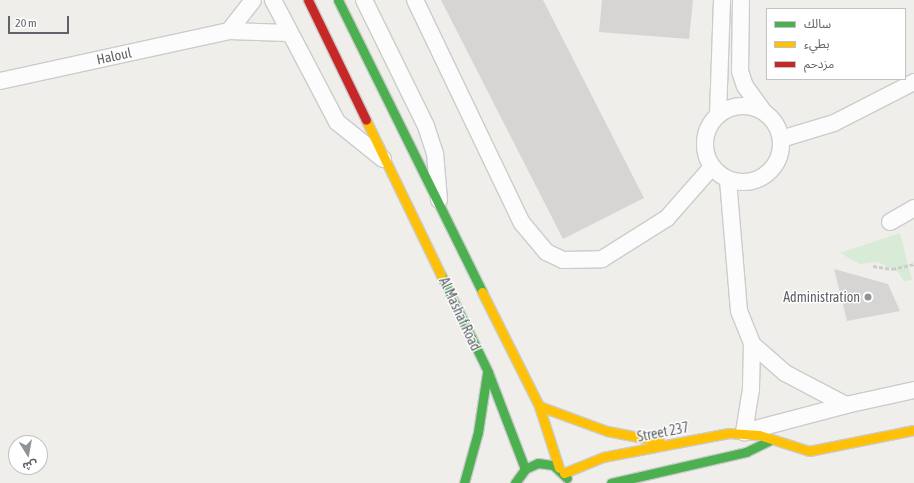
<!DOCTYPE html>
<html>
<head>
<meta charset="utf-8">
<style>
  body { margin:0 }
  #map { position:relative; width:914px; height:483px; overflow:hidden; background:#efeeea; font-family:"Asap Condensed","Noto Sans Arabic",sans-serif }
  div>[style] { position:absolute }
  .green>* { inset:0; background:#d8ebd6 }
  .building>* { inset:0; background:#d6d5d3 }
  .path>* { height:2.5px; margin-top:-1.25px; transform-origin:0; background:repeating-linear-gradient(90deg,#cacfcc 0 4px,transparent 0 6px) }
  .roads { filter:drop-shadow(1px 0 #cbcccc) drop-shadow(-1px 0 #cbcccc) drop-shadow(0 1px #cbcccc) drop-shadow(0 -1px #cbcccc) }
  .street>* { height:16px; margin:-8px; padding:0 8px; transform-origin:8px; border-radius:8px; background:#fdfcfc }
  .street>.ring { margin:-8px; padding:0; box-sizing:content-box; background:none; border:16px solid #fdfcfc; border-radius:50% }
  .fast>* { height:9px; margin:-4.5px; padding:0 4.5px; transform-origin:4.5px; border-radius:4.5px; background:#4caf50 }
  .slow>* { height:9px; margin:-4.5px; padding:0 4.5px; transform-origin:4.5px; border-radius:4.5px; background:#ffc107 }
  .jam>* { height:9px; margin:-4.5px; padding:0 4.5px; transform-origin:4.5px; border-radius:4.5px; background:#c62828 }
  .dots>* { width:11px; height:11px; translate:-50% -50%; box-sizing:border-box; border:2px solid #fff; border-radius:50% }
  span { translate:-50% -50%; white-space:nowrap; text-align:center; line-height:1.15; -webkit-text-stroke:3px #fff; paint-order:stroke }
  .street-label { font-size:14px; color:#5f6368 }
  .poi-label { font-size:14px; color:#5f6368 }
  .right { translate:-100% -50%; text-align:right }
  .legend { position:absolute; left:766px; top:8px; width:140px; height:72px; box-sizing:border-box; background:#fff; border:1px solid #bfc1c3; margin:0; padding:5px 7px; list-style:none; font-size:12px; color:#5f6368 }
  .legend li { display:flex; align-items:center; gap:8px; height:20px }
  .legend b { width:20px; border:1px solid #bfc1c3 }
  .north { position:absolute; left:8px; top:435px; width:40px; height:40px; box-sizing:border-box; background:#fff; border:1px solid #bfc1c3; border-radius:50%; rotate:169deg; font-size:11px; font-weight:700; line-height:16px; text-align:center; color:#5f6368 }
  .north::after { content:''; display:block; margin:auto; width:14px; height:18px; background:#919496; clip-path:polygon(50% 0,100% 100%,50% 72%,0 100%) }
  .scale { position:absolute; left:8px; top:16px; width:61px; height:18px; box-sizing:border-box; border:2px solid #5f6368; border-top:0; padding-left:5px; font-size:12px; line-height:14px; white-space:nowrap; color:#5f6368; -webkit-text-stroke:3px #fff; paint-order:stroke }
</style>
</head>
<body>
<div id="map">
  <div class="green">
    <i style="clip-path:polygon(900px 233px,912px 280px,904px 281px,898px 272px,878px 262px,860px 264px,840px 253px)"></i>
  </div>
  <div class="building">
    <i style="clip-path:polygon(441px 0,543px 0,644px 198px,563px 239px)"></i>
    <i style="clip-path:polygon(602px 0,693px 0,689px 39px,599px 32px)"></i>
    <i style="clip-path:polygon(834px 269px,888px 284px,900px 311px,847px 321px)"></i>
  </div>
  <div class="path">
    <i style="left:873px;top:266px;width:19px;rotate:9deg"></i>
    <i style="left:892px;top:269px;width:23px;rotate:-13deg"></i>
  </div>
  <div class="roads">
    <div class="street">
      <i style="left:273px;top:0;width:138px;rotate:62.3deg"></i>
      <i style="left:337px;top:122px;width:59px;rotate:38.8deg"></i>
      <i style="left:364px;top:0;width:140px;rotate:63.8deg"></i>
      <i style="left:426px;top:126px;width:28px;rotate:72deg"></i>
      <i style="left:435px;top:153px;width:47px;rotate:85.1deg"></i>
      <i style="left:415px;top:0;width:247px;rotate:64.4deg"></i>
      <i style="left:522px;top:223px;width:38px;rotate:50deg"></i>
      <i style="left:546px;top:252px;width:19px;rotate:25deg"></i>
      <i style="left:563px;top:260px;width:39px;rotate:-1deg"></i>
      <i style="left:602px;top:259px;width:77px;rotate:-32.2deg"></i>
      <i style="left:667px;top:218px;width:68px;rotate:-48.6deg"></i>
      <i style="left:741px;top:0;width:71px;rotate:90.8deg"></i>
      <i style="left:740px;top:71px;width:16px;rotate:72deg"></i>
      <i style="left:745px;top:86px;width:31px;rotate:54deg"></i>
      <i style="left:229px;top:31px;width:39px;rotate:-52deg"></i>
      <i style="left:0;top:81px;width:234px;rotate:-12.3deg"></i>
      <i style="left:229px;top:31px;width:59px;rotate:1.9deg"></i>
      <i class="ring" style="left:705px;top:106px;width:60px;height:60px"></i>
      <i style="left:718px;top:115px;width:115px;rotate:-88deg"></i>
      <i style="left:781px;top:139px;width:55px;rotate:-16.8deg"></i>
      <i style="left:834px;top:123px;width:90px;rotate:-27.1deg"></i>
      <i style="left:728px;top:180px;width:131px;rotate:85.2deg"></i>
      <i style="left:739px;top:311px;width:35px;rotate:68deg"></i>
      <i style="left:752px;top:344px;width:44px;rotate:41.3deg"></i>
      <i style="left:785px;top:373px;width:69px;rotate:27.7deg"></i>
      <i style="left:846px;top:405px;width:70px;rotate:-12.4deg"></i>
      <i style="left:890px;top:222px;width:28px;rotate:-30deg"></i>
      <i style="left:752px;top:344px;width:45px;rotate:91.3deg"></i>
      <i style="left:751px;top:389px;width:44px;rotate:99.2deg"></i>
      <i style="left:744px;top:432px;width:106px;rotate:-14.8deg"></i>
    </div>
    <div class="fast">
      <i style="left:338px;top:0;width:326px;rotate:63.7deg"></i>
      <i style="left:441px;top:275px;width:108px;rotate:64.1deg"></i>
      <i style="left:488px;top:372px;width:104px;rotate:69.1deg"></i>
      <i style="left:464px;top:483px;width:53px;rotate:-74.6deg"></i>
      <i style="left:478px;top:432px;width:60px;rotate:-81.3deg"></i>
      <i style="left:515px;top:483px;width:17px;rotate:-54deg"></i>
      <i style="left:525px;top:469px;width:14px;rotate:-25deg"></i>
      <i style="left:538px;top:463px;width:15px;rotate:8deg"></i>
      <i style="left:553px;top:465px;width:19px;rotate:43deg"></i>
      <i style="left:611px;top:483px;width:139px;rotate:-12.9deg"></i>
      <i style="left:746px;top:452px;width:25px;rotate:-26deg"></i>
    </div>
    <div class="slow">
      <i style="left:366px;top:120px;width:172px;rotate:64.2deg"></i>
      <i style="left:482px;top:292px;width:127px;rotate:63.4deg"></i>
      <i style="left:539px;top:406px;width:65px;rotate:72.1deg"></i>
      <i style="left:539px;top:406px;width:72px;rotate:20.2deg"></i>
      <i style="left:607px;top:431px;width:53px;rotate:10.9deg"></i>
      <i style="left:564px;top:473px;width:42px;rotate:-22.3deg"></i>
      <i style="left:603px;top:457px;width:128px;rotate:-10.8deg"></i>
      <i style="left:729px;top:433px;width:30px;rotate:4deg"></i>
      <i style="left:759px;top:435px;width:52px;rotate:17.7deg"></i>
      <i style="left:809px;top:451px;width:107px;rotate:-11.3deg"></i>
    </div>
    <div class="jam">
      <i style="left:308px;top:0;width:133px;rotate:64.2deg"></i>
    </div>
  </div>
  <div class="dots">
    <i style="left:868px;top:297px;background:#919496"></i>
  </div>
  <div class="street-label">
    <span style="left:114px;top:56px;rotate:-12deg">Haloul</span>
    <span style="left:460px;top:314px;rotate:65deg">Al Mashaf Road</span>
    <span style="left:663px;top:432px;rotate:-11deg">Street 237</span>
  </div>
  <div class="poi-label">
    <span class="right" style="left:860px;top:297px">Administration</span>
  </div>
  <ul class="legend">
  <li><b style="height:5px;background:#4caf50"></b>سالك</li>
  <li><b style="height:5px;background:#ffc107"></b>بطيء</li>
  <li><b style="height:5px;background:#c62828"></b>مزدحم</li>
  </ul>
  <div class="north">ش</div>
  <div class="scale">20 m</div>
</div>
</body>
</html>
